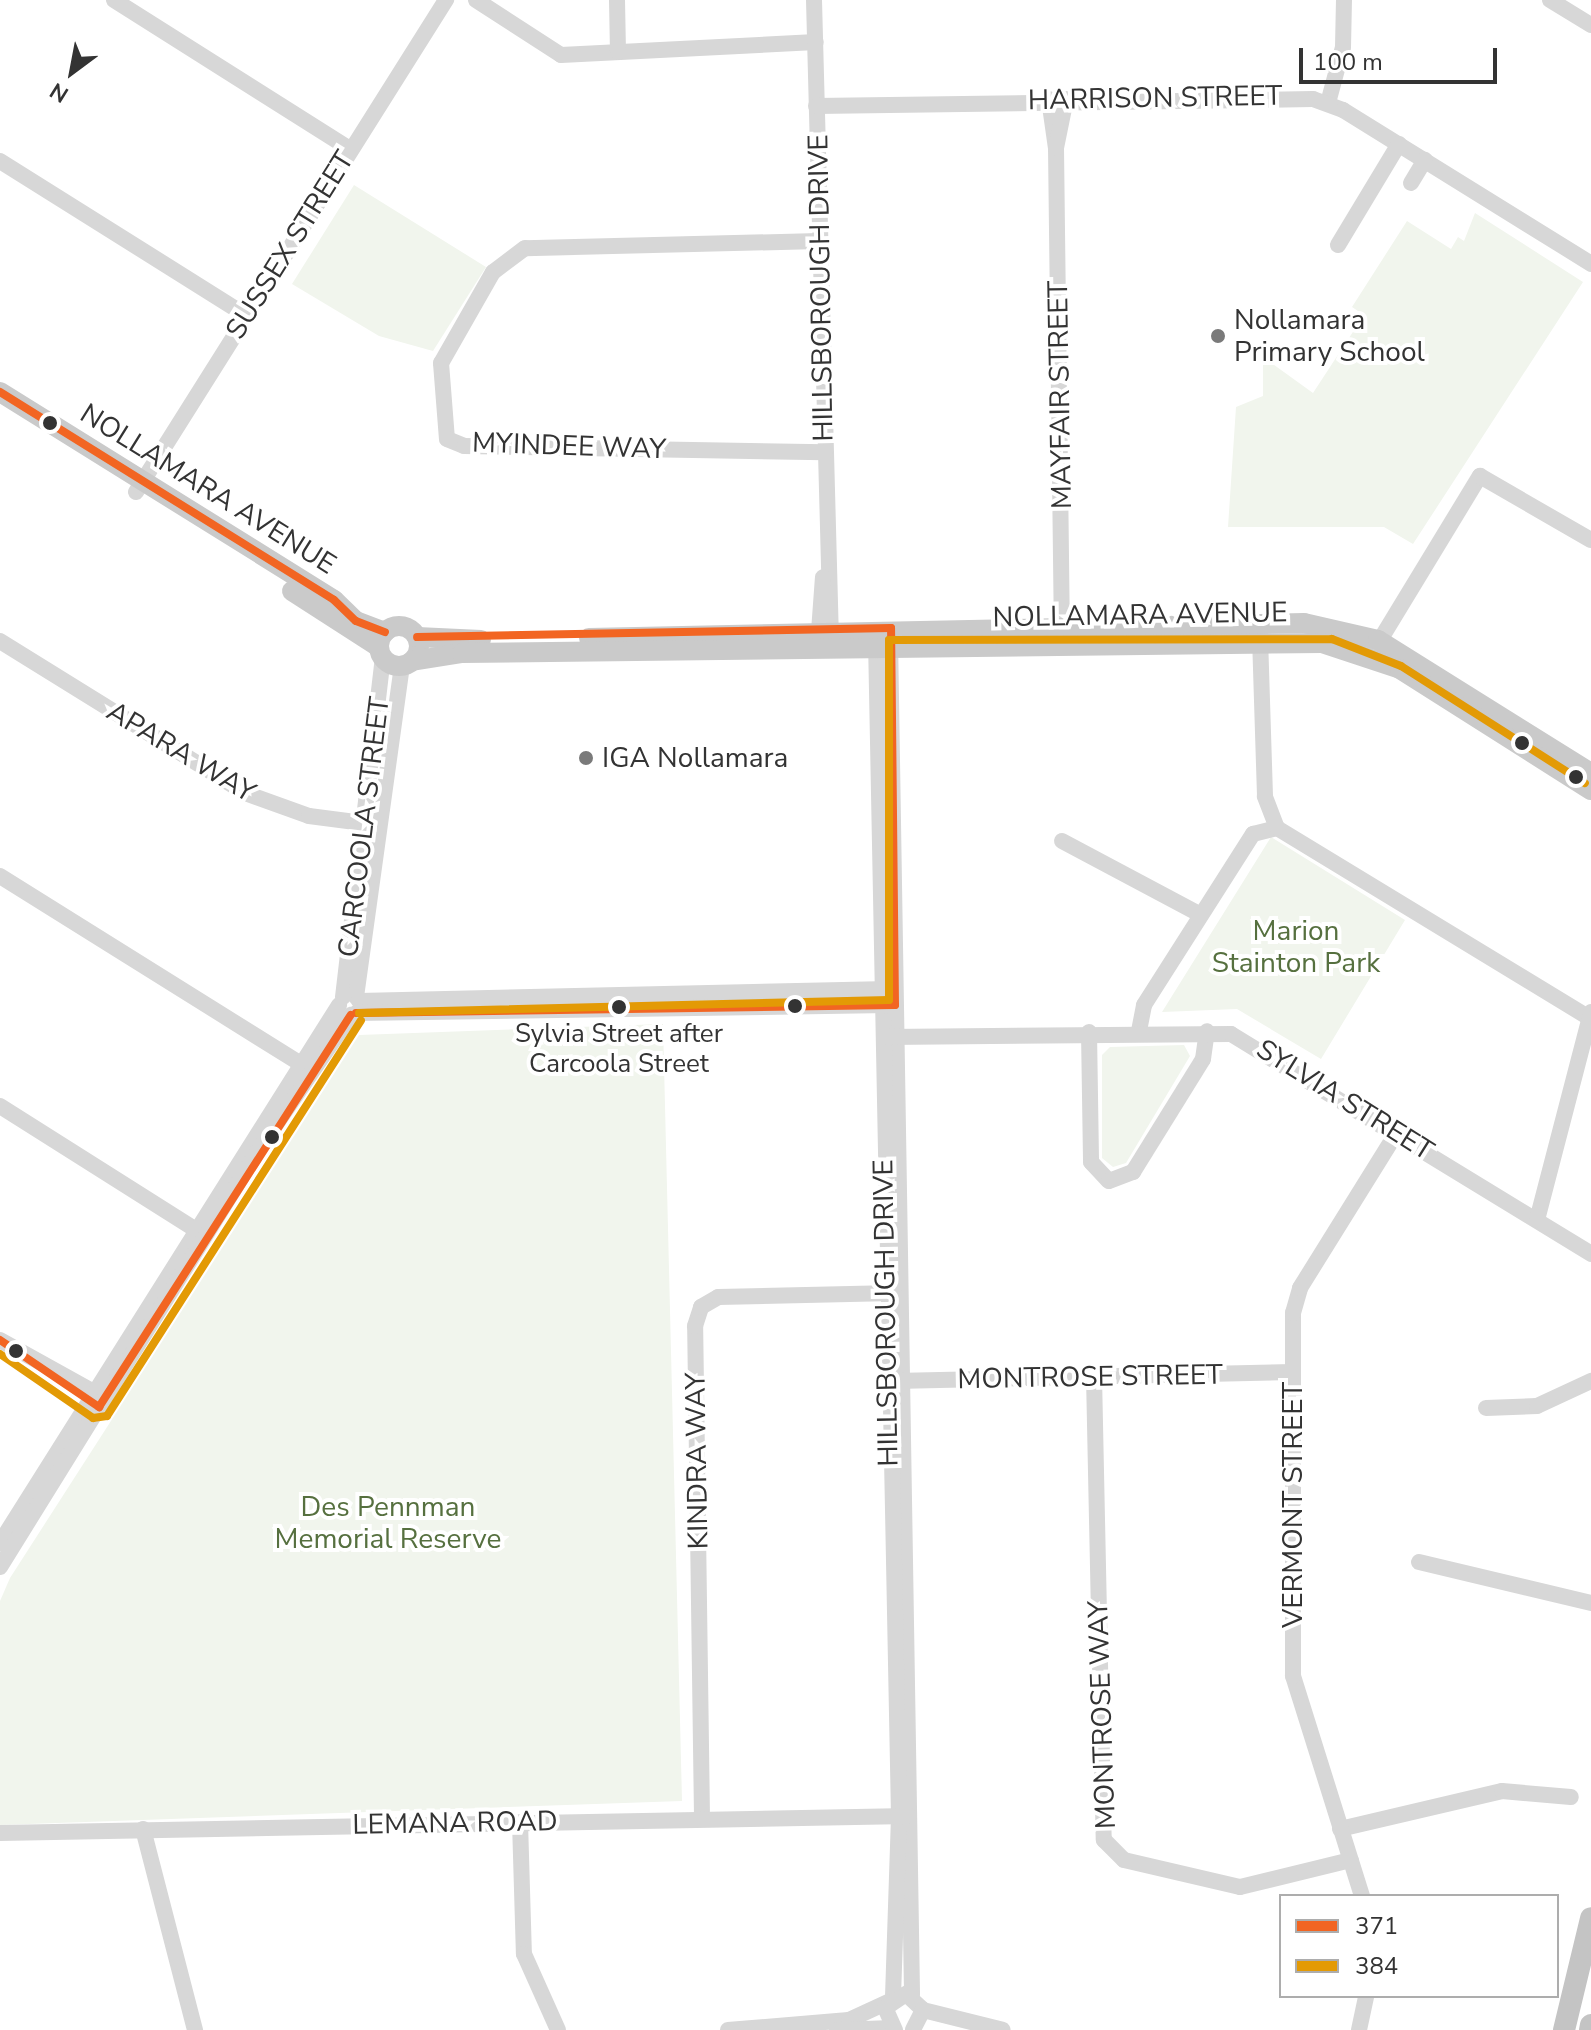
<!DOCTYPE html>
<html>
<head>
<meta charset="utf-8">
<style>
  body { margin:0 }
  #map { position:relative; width:1591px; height:2030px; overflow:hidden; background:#fff; font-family:"Nunito Sans",sans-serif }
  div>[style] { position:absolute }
  .green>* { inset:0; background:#f1f5ed }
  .minor>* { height:16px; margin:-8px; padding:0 8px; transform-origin:8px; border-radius:8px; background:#d7d7d7 }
  .major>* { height:20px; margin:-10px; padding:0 10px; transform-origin:10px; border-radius:10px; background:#cacaca }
  .major>.ring { margin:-10px; padding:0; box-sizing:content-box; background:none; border:20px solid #cacaca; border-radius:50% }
  .highway>* { height:22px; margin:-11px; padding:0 11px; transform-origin:11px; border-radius:11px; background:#c4c4c4 }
  .bus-1>* { height:8px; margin:-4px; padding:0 4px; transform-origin:4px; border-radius:4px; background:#f26522 }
  .bus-2>* { height:8px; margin:-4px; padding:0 4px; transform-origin:4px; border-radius:4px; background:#e39a05 }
  .dots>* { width:22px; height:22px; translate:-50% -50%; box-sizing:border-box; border:4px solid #fff; border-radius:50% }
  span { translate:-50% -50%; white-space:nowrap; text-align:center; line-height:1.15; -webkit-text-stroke:8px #fff; paint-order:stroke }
  .bus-label { font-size:26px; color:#333 }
  .street-label { font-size:28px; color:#333 }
  .poi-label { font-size:28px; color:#333 }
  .left { translate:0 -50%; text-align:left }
  .park-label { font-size:28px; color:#56703f }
  .legend { position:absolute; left:1279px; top:1894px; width:280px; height:104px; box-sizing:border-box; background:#fff; border:2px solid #adadad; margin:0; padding:10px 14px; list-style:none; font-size:24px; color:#333 }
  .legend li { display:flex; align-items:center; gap:16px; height:40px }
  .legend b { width:40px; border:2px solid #adadad }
  .north { position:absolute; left:32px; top:32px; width:80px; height:80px; -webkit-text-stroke:6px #fff; paint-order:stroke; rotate:212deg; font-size:22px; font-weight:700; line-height:32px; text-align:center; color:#333 }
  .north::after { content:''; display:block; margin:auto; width:28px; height:36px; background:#333; clip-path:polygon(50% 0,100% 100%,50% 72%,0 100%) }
  .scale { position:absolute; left:1299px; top:48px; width:198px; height:36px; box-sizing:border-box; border:4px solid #333; border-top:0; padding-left:10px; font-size:24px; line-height:28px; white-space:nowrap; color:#333; -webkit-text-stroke:6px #fff; paint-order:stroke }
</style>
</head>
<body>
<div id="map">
  <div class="green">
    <i style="clip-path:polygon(354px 185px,486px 267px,433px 351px,379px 336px,292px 284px)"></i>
    <i style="clip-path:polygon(1475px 213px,1583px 282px,1413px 544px,1384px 527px,1228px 527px,1236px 407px,1263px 396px,1263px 357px,1313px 393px,1364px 315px,1352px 307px,1407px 221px,1451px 249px,1458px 237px,1464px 241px)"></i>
    <i style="clip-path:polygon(1271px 837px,1405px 920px,1321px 1059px,1237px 1009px,1162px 1012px)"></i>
    <i style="clip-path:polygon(663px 1024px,682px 1801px,0 1825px,0 1601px,10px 1578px,359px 1035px)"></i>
    <i style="clip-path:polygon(1184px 1045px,1190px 1056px,1126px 1163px,1113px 1167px,1102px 1158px,1102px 1055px,1110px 1047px)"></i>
  </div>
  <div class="minor">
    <i style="left:114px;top:0;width:279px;rotate:32.3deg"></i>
    <i style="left:476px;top:0;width:101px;rotate:32.9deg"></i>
    <i style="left:561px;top:55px;width:255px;rotate:-2.9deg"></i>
    <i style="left:617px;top:0;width:52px;rotate:88.9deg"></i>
    <i style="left:814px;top:0;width:641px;rotate:88.48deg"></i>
    <i style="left:1550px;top:0;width:48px;rotate:31.4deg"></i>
    <i style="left:1049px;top:99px;width:49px;rotate:81.9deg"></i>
    <i style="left:1056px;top:148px;width:492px;rotate:89.3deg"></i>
    <i style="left:1328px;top:103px;width:58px;rotate:-75deg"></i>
    <i style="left:1343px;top:47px;width:47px;rotate:-88.8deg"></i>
    <i style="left:816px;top:106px;width:497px;rotate:-0.8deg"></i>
    <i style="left:1313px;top:99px;width:32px;rotate:20deg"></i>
    <i style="left:1343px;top:110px;width:292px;rotate:31.8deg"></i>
    <i style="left:1056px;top:148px;width:50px;rotate:-78.5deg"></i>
    <i style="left:0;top:161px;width:292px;rotate:32.1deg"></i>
    <i style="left:1411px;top:183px;width:27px;rotate:-59deg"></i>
    <i style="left:819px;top:241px;width:294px;rotate:178.6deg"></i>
    <i style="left:525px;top:248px;width:40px;rotate:143deg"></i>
    <i style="left:493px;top:272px;width:105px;rotate:119.7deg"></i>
    <i style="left:441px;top:363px;width:76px;rotate:85.5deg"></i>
    <i style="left:447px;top:439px;width:18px;rotate:22deg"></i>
    <i style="left:464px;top:446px;width:361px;rotate:1deg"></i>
    <i style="left:1338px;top:245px;width:118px;rotate:-58.9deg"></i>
    <i style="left:136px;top:492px;width:582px;rotate:-57.79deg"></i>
    <i style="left:890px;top:637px;width:1358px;rotate:89.07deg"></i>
    <i style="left:876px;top:640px;width:1176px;rotate:88.88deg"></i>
    <i style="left:899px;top:1816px;width:181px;rotate:91.9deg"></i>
    <i style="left:0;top:641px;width:288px;rotate:31.8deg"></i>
    <i style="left:245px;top:793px;width:68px;rotate:19.8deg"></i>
    <i style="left:309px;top:816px;width:70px;rotate:7.4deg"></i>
    <i style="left:818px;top:645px;width:68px;rotate:-85.8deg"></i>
    <i style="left:1374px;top:650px;width:204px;rotate:-58.7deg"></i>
    <i style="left:1480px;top:476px;width:128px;rotate:30deg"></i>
    <i style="left:1277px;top:828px;width:366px;rotate:31.3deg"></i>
    <i style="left:1062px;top:841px;width:157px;rotate:28deg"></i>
    <i style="left:0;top:876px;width:362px;rotate:32deg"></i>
    <i style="left:343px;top:997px;width:342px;rotate:-83.3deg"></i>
    <i style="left:356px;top:997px;width:335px;rotate:-82.1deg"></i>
    <i style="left:359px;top:1001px;width:530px;rotate:-1.3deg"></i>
    <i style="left:356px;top:1013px;width:533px;rotate:-0.86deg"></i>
    <i style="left:1139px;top:1031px;width:26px;rotate:-79deg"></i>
    <i style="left:1144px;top:1005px;width:203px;rotate:-57.5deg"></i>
    <i style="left:1253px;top:834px;width:25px;rotate:-14deg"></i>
    <i style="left:1277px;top:828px;width:34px;rotate:-111deg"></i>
    <i style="left:1265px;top:796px;width:162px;rotate:-91.8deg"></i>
    <i style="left:1089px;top:1032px;width:130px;rotate:89.1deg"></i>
    <i style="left:1091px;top:1162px;width:26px;rotate:47deg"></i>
    <i style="left:1109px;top:1181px;width:26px;rotate:-21deg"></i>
    <i style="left:1133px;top:1172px;width:133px;rotate:-58.2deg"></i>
    <i style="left:1203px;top:1059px;width:28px;rotate:-82deg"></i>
    <i style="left:887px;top:1037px;width:344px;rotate:-0.5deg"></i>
    <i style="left:1231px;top:1034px;width:422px;rotate:31.4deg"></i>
    <i style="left:0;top:1106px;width:241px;rotate:32.3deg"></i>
    <i style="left:1537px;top:1220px;width:215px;rotate:-75.4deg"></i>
    <i style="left:0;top:1340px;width:118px;rotate:29deg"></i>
    <i style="left:1094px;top:1376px;width:464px;rotate:88.8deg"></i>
    <i style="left:1104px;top:1840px;width:28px;rotate:45deg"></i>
    <i style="left:1124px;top:1860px;width:119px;rotate:13.1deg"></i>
    <i style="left:1240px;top:1887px;width:114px;rotate:-13.7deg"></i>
    <i style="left:895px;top:1381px;width:398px;rotate:-1.3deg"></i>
    <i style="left:1486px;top:1408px;width:51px;rotate:-2.2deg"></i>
    <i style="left:1537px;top:1406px;width:60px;rotate:-24.8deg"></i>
    <i style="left:0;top:1543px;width:636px;rotate:-57.78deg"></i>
    <i style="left:1419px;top:1562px;width:177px;rotate:13.4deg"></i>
    <i style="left:0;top:1567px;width:485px;rotate:-58.2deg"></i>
    <i style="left:255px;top:1155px;width:170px;rotate:-55.6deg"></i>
    <i style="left:702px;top:1817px;width:491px;rotate:-90.8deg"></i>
    <i style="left:695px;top:1326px;width:20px;rotate:-72deg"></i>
    <i style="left:701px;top:1307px;width:20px;rotate:-30deg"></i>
    <i style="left:718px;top:1297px;width:176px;rotate:-1.3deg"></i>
    <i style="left:520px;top:1822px;width:132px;rotate:88.3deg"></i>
    <i style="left:524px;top:1954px;width:83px;rotate:65.9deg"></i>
    <i style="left:143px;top:1829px;width:208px;rotate:75.5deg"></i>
    <i style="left:1340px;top:1829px;width:166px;rotate:-13.2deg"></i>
    <i style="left:1502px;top:1791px;width:69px;rotate:5deg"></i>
    <i style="left:0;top:1833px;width:909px;rotate:-1.07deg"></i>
    <i style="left:1362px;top:1896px;width:231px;rotate:-107.4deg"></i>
    <i style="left:1293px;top:1676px;width:363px;rotate:-90deg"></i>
    <i style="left:1293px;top:1313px;width:26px;rotate:-74deg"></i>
    <i style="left:1300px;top:1288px;width:184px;rotate:-58.1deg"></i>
    <i style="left:923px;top:2010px;width:82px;rotate:14deg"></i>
    <i style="left:728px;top:2030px;width:121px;rotate:-4.7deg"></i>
    <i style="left:849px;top:2020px;width:43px;rotate:-24.8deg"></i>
    <i style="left:837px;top:2030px;width:55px;rotate:-2.1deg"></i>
    <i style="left:895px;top:2030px;width:24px;rotate:-114deg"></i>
    <i style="left:885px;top:2008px;width:25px;rotate:-34deg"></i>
    <i style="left:906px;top:1994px;width:23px;rotate:43deg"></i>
    <i style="left:923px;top:2010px;width:22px;rotate:117deg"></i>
    <i style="left:1359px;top:2030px;width:35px;rotate:-78deg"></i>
  </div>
  <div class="major">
    <i style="left:0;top:392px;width:393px;rotate:31.9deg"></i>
    <i style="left:334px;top:600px;width:30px;rotate:44deg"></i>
    <i style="left:356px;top:621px;width:31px;rotate:21deg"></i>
    <i style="left:292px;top:591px;width:103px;rotate:32.8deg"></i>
    <i class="ring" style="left:379px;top:626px;width:20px;height:20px"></i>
    <i style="left:417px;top:637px;width:64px;rotate:2.7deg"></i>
    <i style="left:589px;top:638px;width:715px;rotate:-1.2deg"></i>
    <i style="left:1304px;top:623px;width:76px;rotate:12.9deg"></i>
    <i style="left:1378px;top:640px;width:251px;rotate:32deg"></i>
    <i style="left:412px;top:661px;width:51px;rotate:-9.1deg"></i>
    <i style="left:462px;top:653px;width:860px;rotate:-0.67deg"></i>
    <i style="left:1322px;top:643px;width:82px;rotate:18.4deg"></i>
    <i style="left:1400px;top:669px;width:226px;rotate:32.4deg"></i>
  </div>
  <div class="highway">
    <i style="left:1564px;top:2030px;width:115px;rotate:-76.4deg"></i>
    <i style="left:1590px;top:2030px;width:5px;rotate:-79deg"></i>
  </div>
  <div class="bus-1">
    <i style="left:0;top:392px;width:393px;rotate:31.9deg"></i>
    <i style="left:334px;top:600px;width:30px;rotate:44deg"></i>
    <i style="left:356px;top:621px;width:31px;rotate:21deg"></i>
    <i style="left:356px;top:1013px;width:539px;rotate:-0.85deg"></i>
    <i style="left:895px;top:1005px;width:377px;rotate:-90.6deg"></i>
    <i style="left:891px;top:628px;width:474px;rotate:178.9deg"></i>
    <i style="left:0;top:1340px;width:120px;rotate:34.1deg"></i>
    <i style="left:99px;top:1407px;width:466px;rotate:-57.3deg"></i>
  </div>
  <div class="bus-2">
    <i style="left:359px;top:1013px;width:530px;rotate:-1.41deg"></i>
    <i style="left:889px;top:1000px;width:360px;rotate:-90deg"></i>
    <i style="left:889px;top:640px;width:443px;rotate:-0.1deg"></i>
    <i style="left:1332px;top:639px;width:74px;rotate:21.4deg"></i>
    <i style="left:1401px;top:666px;width:218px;rotate:32.5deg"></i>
    <i style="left:0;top:1354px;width:113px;rotate:34.5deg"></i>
    <i style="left:93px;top:1418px;width:14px;rotate:-8deg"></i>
    <i style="left:107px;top:1416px;width:470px;rotate:-57.3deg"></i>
  </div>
  <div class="dots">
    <i style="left:1218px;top:336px;background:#7a7a7a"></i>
    <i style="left:50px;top:423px;background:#333"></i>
    <i style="left:1522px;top:743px;background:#333"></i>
    <i style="left:586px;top:758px;background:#7a7a7a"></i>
    <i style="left:1576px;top:777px;background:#333"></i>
    <i style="left:795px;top:1006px;background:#333"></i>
    <i style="left:619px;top:1007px;background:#333"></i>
    <i style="left:272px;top:1137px;background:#333"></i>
    <i style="left:16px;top:1351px;background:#333"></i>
  </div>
  <div class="bus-label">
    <span style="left:619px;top:1049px">Sylvia Street after<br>Carcoola Street</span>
  </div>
  <div class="street-label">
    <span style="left:1155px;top:98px;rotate:-1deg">HARRISON STREET</span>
    <span style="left:290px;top:245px;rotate:-58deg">SUSSEX STREET</span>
    <span style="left:821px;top:288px;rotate:-91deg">HILLSBOROUGH DRIVE</span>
    <span style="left:1060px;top:395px;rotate:-91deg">MAYFAIR STREET</span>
    <span style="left:569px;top:446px;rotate:2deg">MYINDEE WAY</span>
    <span style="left:208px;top:489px;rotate:32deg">NOLLAMARA AVENUE</span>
    <span style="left:1140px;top:615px;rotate:-1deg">NOLLAMARA AVENUE</span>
    <span style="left:181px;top:752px;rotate:31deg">APARA WAY</span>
    <span style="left:364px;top:827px;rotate:-83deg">CARCOOLA STREET</span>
    <span style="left:1345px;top:1100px;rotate:32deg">SYLVIA STREET</span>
    <span style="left:886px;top:1313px;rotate:-91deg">HILLSBOROUGH DRIVE</span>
    <span style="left:1090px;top:1377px;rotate:-1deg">MONTROSE STREET</span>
    <span style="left:697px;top:1461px;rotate:-91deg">KINDRA WAY</span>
    <span style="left:1293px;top:1505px;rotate:-90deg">VERMONT STREET</span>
    <span style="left:1102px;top:1715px;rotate:-92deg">MONTROSE WAY</span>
    <span style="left:455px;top:1823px;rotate:-1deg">LEMANA ROAD</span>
  </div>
  <div class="poi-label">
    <span class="left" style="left:1234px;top:336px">Nollamara<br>Primary School</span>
    <span class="left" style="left:602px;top:758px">IGA Nollamara</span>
  </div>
  <div class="park-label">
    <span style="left:1296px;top:947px">Marion<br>Stainton Park</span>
    <span style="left:388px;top:1523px">Des Pennman<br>Memorial Reserve</span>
  </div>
  <ul class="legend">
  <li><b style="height:10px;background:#f26522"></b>371</li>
  <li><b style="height:10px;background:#e39a05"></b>384</li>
  </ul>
  <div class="north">N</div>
  <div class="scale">100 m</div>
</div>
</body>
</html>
